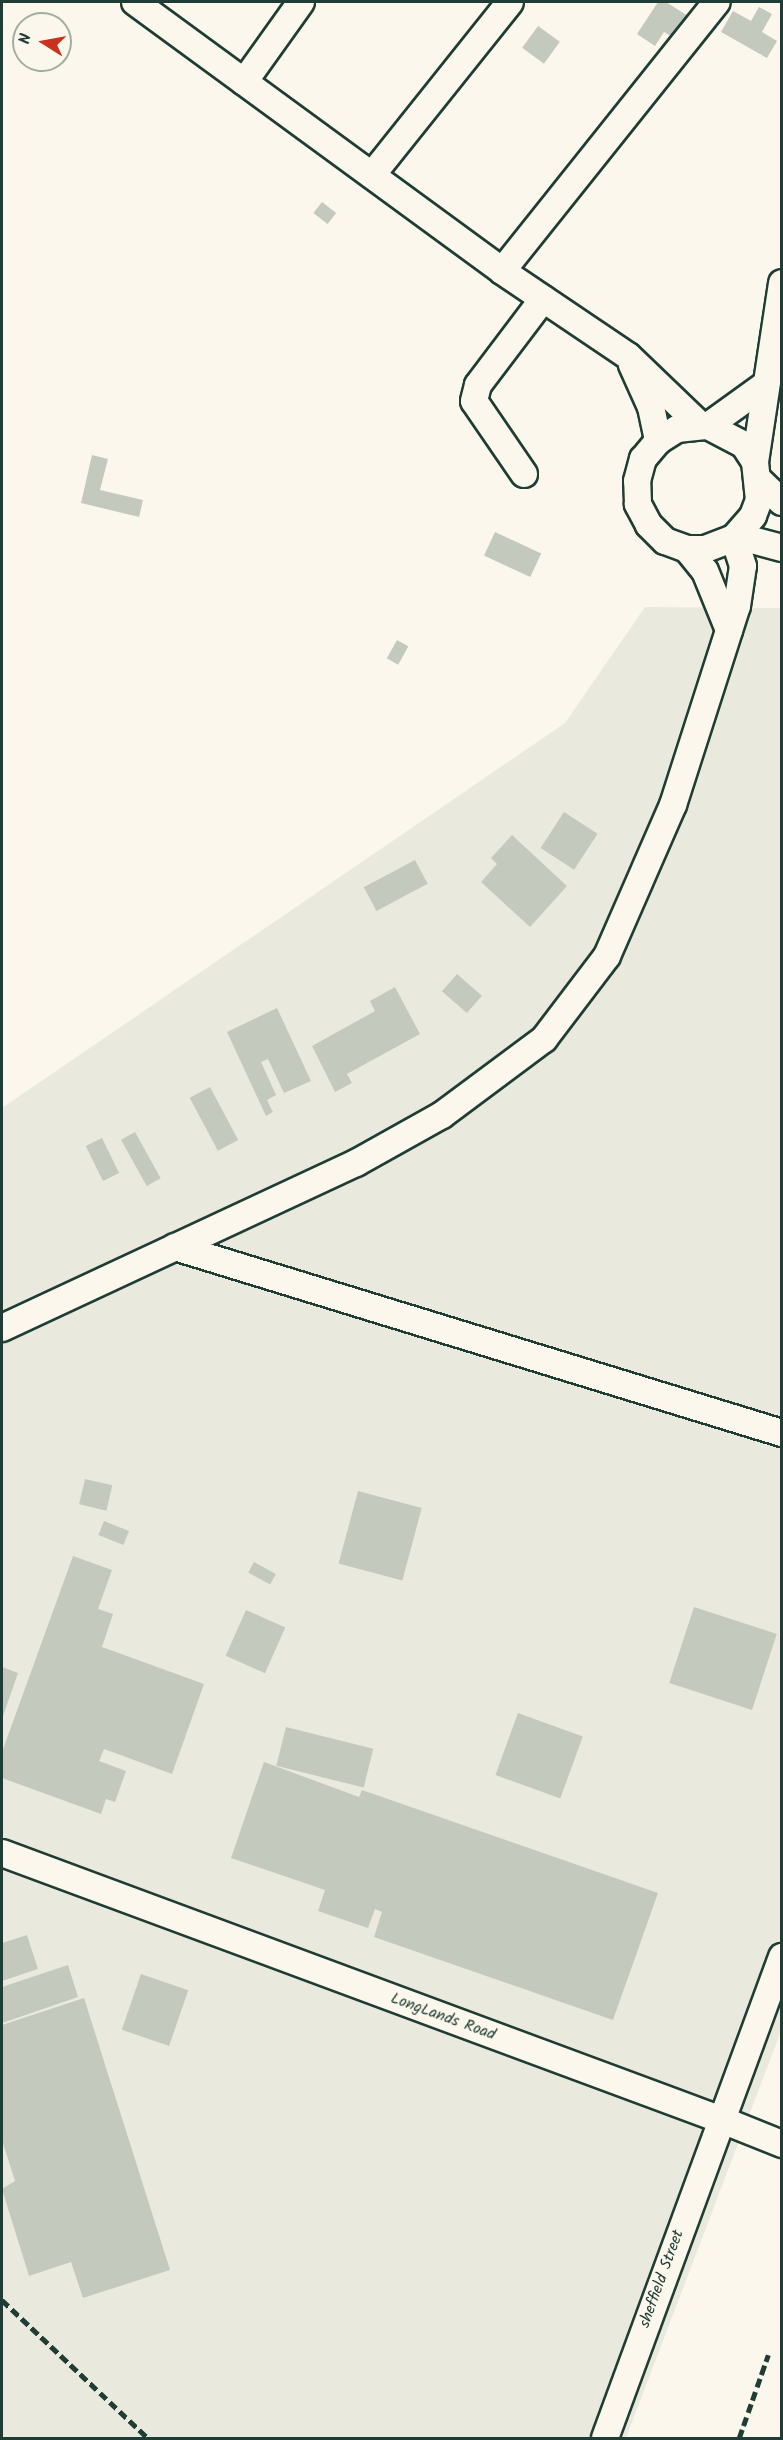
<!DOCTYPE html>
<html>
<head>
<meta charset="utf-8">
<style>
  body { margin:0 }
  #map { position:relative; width:783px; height:2440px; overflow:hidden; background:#fbf7ec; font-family:Kalam,sans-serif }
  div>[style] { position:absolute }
  .built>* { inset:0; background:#eae9de }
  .building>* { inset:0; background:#c4c9be; transform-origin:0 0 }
  .roads { filter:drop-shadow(2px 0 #1f3d34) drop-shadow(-2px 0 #1f3d34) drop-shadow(0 2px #1f3d34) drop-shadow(0 -2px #1f3d34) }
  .minor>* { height:26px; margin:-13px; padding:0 13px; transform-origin:13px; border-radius:13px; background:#fbf7ec }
  .rail>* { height:4.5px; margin-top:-2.25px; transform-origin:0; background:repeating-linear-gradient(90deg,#1f3d34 0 9px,transparent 0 13.5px) }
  span { translate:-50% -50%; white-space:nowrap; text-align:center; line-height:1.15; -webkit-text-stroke:5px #fbf7ec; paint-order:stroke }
  .street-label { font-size:16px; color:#1f3d34 }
  .frame { position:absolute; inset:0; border:3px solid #1f3d34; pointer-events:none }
  .north { position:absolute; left:12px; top:12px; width:60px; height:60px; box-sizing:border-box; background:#fbf7ec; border:2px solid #a3ada2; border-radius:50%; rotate:281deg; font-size:16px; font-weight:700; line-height:24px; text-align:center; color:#1f3d34 }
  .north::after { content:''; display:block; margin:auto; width:21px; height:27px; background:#c8321e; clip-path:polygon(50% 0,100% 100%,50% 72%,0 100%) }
</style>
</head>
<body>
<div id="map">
  <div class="built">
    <i style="clip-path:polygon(645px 607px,781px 608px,781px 2031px,626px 2438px,2px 2438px,2px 1108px,565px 723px)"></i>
  </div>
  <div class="building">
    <i style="clip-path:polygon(658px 2px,666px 2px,688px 16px,673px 37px,664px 32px,655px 46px,637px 34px)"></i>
    <i style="clip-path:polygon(759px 7px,772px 14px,762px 32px,777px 41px,767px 58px,721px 32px,733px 11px,751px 21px)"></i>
    <i style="left:538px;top:26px;width:27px;height:27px;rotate:36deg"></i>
    <i style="left:322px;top:202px;width:18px;height:14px;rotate:38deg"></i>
    <i style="clip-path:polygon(92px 455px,108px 459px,100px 490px,143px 500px,139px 517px,81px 503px)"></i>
    <i style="left:495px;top:532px;width:51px;height:26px;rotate:25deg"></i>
    <i style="left:397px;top:640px;width:13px;height:21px;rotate:29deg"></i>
    <i style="left:564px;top:812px;width:40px;height:43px;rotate:33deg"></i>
    <i style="clip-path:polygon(512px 835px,567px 886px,530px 927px,481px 882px,497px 864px,491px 858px)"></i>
    <i style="left:415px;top:860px;width:27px;height:58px;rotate:62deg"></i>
    <i style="left:457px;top:974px;width:33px;height:23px;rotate:41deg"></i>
    <i style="clip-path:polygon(395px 987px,420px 1034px,347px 1074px,352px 1083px,335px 1092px,312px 1046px,375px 1011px,370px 1001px)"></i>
    <i style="clip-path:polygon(277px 1008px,311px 1081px,284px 1093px,268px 1059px,261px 1062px,276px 1095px,267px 1100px,273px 1112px,266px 1116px,227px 1032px)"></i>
    <i style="left:210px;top:1087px;width:60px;height:23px;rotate:62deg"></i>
    <i style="left:135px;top:1132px;width:53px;height:16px;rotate:61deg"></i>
    <i style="left:102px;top:1138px;width:39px;height:18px;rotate:64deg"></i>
    <i style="left:85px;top:1479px;width:28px;height:26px;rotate:13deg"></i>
    <i style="left:358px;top:1491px;width:66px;height:75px;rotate:15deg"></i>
    <i style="left:104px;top:1521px;width:27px;height:15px;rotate:22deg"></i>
    <i style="clip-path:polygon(73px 1556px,112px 1570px,98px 1609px,113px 1614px,102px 1647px,204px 1684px,172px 1774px,104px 1749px,99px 1761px,126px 1771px,115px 1802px,106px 1799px,101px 1814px,2px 1778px,2px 1752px)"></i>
    <i style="left:254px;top:1562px;width:25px;height:12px;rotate:29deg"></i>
    <i style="left:694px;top:1607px;width:87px;height:80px;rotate:18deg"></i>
    <i style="left:246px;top:1610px;width:43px;height:50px;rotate:24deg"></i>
    <i style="clip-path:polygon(2px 1667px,18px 1673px,2px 1719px)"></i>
    <i style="left:518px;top:1713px;width:69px;height:66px;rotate:20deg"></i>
    <i style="left:286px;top:1727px;width:90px;height:40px;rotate:14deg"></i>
    <i style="clip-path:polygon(264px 1762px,359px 1797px,362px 1790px,658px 1893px,613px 2020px,374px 1937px,382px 1912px,375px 1909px,368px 1928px,318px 1911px,325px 1890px,231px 1858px)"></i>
    <i style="clip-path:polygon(27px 1935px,38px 1969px,2px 1981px,2px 1943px)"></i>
    <i style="clip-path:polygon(68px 1965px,78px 1997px,2px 2023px,2px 1987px)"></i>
    <i style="left:141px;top:1974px;width:50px;height:59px;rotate:19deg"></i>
    <i style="clip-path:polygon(84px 1998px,170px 2270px,83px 2298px,71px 2262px,29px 2276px,2px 2189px,15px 2181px,2px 2140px,2px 2025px)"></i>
  </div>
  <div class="roads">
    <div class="minor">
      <i style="left:135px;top:2px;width:455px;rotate:36.2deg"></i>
      <i style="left:502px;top:271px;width:152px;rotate:34deg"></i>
      <i style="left:628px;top:356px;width:100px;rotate:43.8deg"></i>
      <i style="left:244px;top:82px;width:98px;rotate:-54.5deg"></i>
      <i style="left:372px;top:175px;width:221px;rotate:-51.4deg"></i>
      <i style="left:502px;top:271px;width:344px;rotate:-51.4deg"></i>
      <i style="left:632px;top:365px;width:46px;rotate:65.7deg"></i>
      <i style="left:651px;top:407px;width:35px;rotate:78deg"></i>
      <i style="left:708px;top:426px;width:41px;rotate:27.8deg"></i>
      <i style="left:744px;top:445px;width:20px;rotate:57deg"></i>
      <i style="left:755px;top:462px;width:38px;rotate:84deg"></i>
      <i style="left:759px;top:500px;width:17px;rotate:111deg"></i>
      <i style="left:753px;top:516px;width:29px;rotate:131deg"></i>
      <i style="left:734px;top:538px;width:30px;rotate:159deg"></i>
      <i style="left:706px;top:549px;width:19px;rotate:180deg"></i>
      <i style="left:687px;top:549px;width:23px;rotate:-160deg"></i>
      <i style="left:665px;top:541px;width:23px;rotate:-135deg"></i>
      <i style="left:649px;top:525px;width:24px;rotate:-118deg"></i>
      <i style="left:638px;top:504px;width:23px;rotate:-92deg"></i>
      <i style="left:637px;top:481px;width:23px;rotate:-75deg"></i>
      <i style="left:643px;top:459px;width:23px;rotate:-50deg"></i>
      <i style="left:658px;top:441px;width:22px;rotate:-32deg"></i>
      <i style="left:677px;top:429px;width:31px;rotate:-6deg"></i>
      <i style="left:708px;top:426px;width:70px;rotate:-35.7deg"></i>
      <i style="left:755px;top:462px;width:181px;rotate:-81.4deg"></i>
      <i style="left:524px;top:474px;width:88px;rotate:-124.4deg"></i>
      <i style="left:474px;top:401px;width:16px;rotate:-76deg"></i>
      <i style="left:478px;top:385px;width:108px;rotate:-52.9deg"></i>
      <i style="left:760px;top:481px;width:30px;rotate:44deg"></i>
      <i style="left:737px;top:536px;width:47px;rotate:14.9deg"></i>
      <i style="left:687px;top:549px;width:28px;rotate:51deg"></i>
      <i style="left:705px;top:571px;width:64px;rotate:67.9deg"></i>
      <i style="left:175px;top:1247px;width:635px;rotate:17.04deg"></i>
      <i style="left:2px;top:1328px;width:391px;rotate:-25deg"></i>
      <i style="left:356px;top:1163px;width:98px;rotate:-29.2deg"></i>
      <i style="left:442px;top:1115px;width:127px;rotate:-36.7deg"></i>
      <i style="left:544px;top:1039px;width:104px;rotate:-52.8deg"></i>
      <i style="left:607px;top:956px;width:165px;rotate:-66.4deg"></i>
      <i style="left:673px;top:805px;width:209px;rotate:-72.2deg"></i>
      <i style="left:737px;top:606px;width:40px;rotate:-81.5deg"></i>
      <i style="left:743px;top:566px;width:29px;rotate:-108deg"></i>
      <i style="left:2px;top:1853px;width:768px;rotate:20.35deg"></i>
      <i style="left:722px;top:2120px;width:174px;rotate:-69.8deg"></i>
      <i style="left:605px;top:2438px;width:339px;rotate:-69.8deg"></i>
      <i style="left:722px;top:2120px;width:65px;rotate:21.8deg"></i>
    </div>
  </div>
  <div class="rail">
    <i style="left:2px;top:2300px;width:201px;rotate:43.4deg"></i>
    <i style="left:739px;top:2438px;width:88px;rotate:-70.7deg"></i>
  </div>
  <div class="street-label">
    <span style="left:443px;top:2017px;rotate:20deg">LongLands Road</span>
    <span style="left:662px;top:2279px;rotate:-70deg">sheffield Street</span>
  </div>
  <div class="frame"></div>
  <div class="north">N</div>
</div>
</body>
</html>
